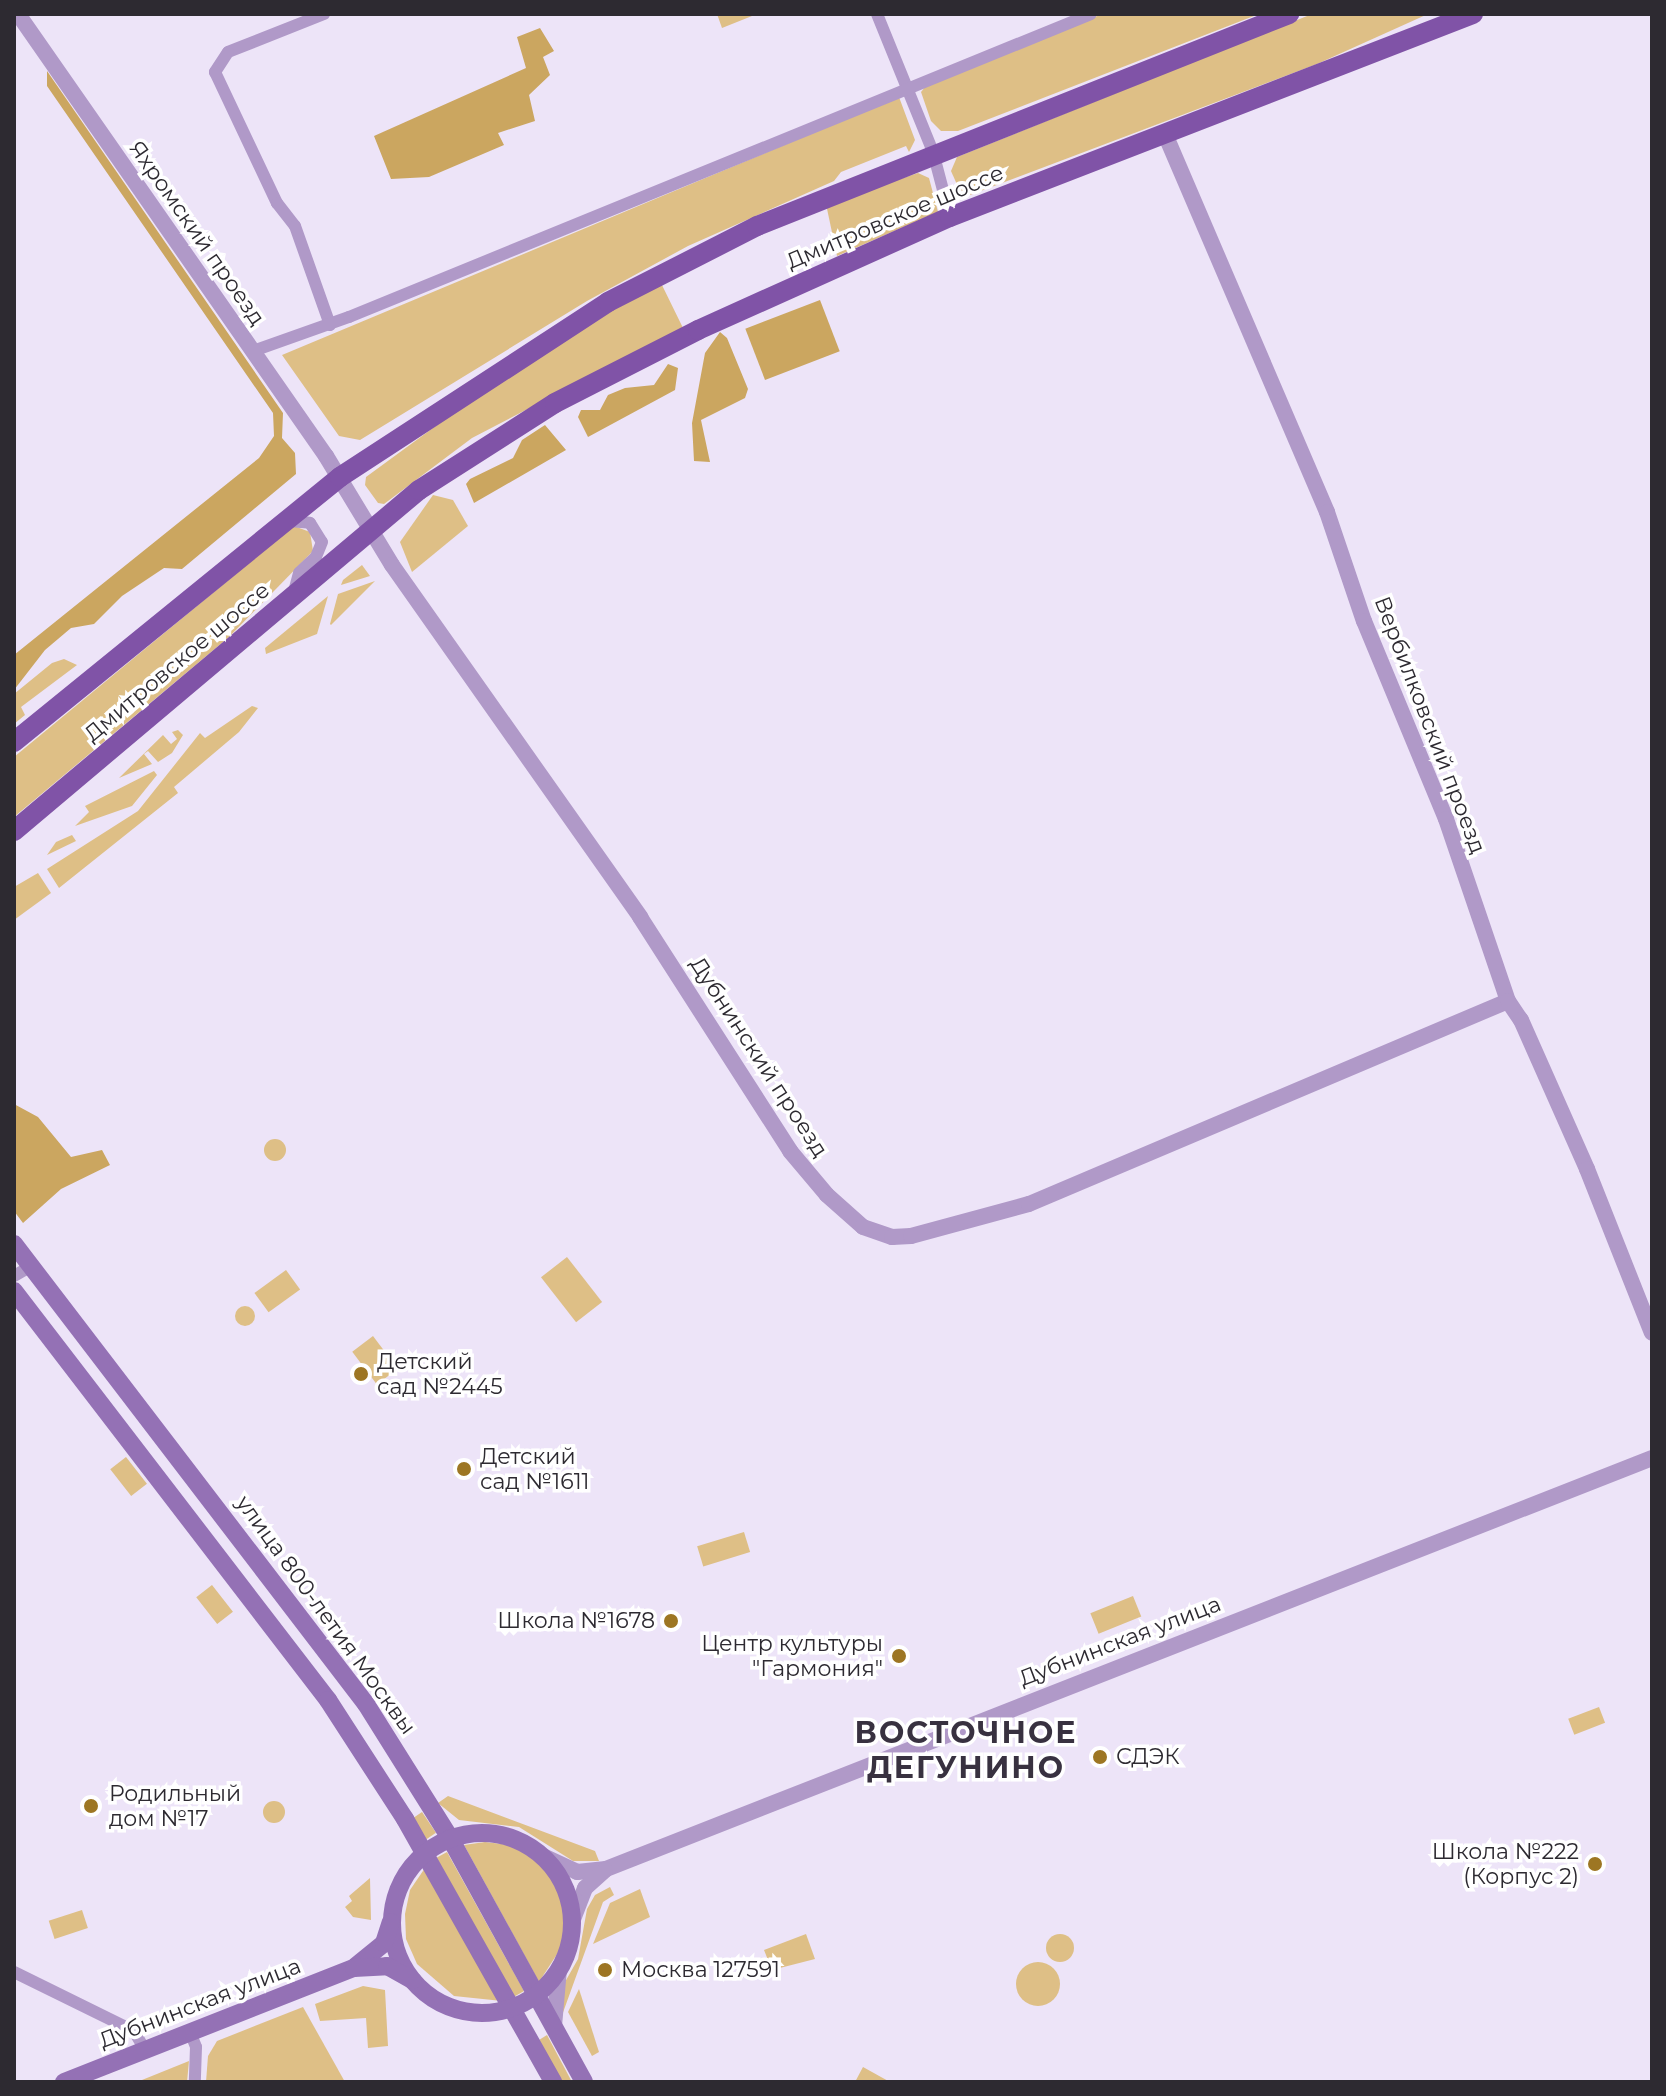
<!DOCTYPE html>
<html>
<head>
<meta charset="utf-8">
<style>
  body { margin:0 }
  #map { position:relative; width:1666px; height:2096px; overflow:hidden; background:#ede4f8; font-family:Montserrat,sans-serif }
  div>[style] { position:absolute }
  .green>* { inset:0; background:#debf86; transform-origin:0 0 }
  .round { border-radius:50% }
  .forest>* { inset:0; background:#cba660; transform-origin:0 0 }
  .minor>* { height:12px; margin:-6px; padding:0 6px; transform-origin:6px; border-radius:6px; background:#b099c8 }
  .tertiary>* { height:16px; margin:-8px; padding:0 8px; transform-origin:8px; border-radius:8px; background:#b099c8 }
  .secondary>* { height:18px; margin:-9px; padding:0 9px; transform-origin:9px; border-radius:9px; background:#9471b5 }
  .secondary>.ring { margin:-9px; padding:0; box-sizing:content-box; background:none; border:18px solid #9471b5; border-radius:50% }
  .primary>* { height:20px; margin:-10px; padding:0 10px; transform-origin:10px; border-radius:10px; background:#8053a7 }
  .dots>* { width:22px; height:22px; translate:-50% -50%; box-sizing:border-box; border:4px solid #fff; border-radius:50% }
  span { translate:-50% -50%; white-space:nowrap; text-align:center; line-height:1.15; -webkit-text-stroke:7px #fff; paint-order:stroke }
  .street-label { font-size:22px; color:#2d2a31 }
  .poi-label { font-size:22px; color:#2d2a31 }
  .left { translate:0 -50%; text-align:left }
  .right { translate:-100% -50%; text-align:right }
  .district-label { font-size:30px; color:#383140; font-weight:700; letter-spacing:2px }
  .frame { position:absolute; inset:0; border:16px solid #2d2a31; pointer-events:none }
</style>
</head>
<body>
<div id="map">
  <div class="green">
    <i style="clip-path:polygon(717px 14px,757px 14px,722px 28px)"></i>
    <i style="clip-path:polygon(1102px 14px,1259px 14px,958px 131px,941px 131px,931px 121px,921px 92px,925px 87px)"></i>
    <i style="clip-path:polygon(1312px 14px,1428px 14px,1317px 64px,970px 195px,959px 189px,951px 171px,957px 157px)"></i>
    <i style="clip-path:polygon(899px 97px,915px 140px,909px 152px,906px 146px,841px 172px,834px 181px,688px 246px,587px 301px,360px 440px,339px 436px,282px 355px)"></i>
    <i style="clip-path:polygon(918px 173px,929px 178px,938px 212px,837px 256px,826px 204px)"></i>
    <i style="clip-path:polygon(660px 281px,683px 328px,472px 438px,384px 504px,378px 503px,365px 485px,366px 477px,489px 387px)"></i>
    <i style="clip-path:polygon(433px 495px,453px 500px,468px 526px,412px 572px,400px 542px)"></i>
    <i style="clip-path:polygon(294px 526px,310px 532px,313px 551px,229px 637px,14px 817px,14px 757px)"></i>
    <i style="clip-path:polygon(362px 565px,370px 576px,341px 585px,343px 580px)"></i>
    <i style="clip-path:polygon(375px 581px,331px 625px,330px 624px,338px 594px)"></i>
    <i style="clip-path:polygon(328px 596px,317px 634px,266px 654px,265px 648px)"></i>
    <i style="clip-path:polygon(64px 659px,77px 665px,21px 707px,25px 715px,14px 724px,14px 694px,52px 663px)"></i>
    <i style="clip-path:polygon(252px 706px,258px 708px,239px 732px,174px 787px,178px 793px,59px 888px,47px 869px,138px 811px,200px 733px,205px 738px)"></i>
    <i style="clip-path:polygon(178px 730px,183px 735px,172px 753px,158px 762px,148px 751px,144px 754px,152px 764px,119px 778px,163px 735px,171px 744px,177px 739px,172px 732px)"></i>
    <i style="clip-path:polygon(154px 771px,157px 775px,132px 806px,75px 826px,89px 812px,85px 806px)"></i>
    <i style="clip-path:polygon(72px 835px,76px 841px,47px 855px,56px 842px)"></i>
    <i style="clip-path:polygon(38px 873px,51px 893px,14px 920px,14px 887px)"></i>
    <i class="round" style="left:264px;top:1139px;width:22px;height:22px"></i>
    <i style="left:567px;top:1257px;width:57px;height:33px;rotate:52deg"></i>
    <i style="left:286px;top:1270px;width:24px;height:39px;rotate:54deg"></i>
    <i class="round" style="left:235px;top:1306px;width:20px;height:20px"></i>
    <i style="left:373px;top:1336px;width:41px;height:26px;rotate:53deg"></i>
    <i style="left:126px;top:1457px;width:34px;height:20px;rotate:52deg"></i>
    <i style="left:744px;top:1532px;width:21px;height:49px;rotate:73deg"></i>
    <i style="left:212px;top:1585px;width:34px;height:20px;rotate:52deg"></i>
    <i style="left:1133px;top:1596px;width:22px;height:46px;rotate:68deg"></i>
    <i style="left:1599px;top:1707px;width:17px;height:33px;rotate:69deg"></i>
    <i style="clip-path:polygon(448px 1796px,595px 1851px,599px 1861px,573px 1861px,519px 1827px,459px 1820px,438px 1803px)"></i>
    <i class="round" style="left:263px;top:1801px;width:22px;height:22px"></i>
    <i style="left:422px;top:1812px;width:25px;height:12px;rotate:56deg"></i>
    <i style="clip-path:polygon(485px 1842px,510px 1845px,530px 1855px,549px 1871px,561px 1895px,566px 1919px,561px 1948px,539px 1982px,464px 1845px)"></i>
    <i style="left:447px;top:1852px;width:159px;height:12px;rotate:61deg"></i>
    <i style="clip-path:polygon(425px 1868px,502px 2001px,454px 1996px,417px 1964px,406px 1939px,405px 1914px,410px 1890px)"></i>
    <i style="clip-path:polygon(370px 1878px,371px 1920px,353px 1917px,345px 1907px,352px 1901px,349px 1896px)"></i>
    <i style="clip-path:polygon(610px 1887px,614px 1895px,603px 1902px,561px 2018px,561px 1989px,578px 1959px,587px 1909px,595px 1895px)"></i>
    <i style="clip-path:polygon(640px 1889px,650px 1917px,593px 1944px,610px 1903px)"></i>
    <i style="left:82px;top:1910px;width:19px;height:35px;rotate:72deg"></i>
    <i class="round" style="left:1046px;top:1934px;width:28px;height:28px"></i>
    <i style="clip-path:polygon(806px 1934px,815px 1959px,772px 1970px,764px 1950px)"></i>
    <i class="round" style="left:1016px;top:1962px;width:44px;height:44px"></i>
    <i style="clip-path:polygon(363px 1986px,385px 1990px,388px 2046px,368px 2048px,366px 2018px,320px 2021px,315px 2004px)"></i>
    <i style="clip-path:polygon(579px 1989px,599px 2052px,592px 2056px,568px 2012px)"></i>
    <i style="clip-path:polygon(303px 2007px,345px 2082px,206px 2082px,208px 2056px,217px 2041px)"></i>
    <i style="clip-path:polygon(547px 2035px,572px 2082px,560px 2082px,539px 2040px)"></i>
    <i style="clip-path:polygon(189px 2061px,187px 2082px,137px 2082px)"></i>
    <i style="clip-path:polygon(863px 2067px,890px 2082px,855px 2082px)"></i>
  </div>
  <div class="forest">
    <i style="clip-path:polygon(540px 28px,554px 51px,543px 57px,550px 75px,529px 95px,535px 121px,498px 133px,504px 145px,429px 177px,391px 179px,374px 136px,526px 68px,517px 37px)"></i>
    <i style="clip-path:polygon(47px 71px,283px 413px,282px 438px,295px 453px,296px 474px,182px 569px,164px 568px,122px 596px,94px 624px,71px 628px,45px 650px,14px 690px,14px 655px,259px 458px,274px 436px,273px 413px,47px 86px)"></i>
    <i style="left:820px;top:300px;width:55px;height:80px;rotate:69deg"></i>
    <i style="clip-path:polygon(720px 332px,727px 338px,748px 389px,745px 398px,701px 420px,710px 462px,694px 461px,692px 423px,705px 353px)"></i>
    <i style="clip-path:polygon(668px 364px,678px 368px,675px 390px,588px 437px,578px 417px,581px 410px,600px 410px,608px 395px,625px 388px,654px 385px)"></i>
    <i style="clip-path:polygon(545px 425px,566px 450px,474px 503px,466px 484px,470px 479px,513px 458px,522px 440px)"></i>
    <i style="clip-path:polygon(14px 1104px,38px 1117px,71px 1157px,102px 1150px,110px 1165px,61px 1189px,23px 1223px,14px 1211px)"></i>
  </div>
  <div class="minor">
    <i style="left:324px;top:14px;width:103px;rotate:158.4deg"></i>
    <i style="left:228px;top:52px;width:24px;rotate:123deg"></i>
    <i style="left:215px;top:72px;width:145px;rotate:64.7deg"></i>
    <i style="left:277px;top:203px;width:29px;rotate:52deg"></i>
    <i style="left:295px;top:226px;width:105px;rotate:70.5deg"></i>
    <i style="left:877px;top:14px;width:149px;rotate:67.9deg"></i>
    <i style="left:933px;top:152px;width:67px;rotate:75.3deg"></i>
    <i style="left:253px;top:351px;width:102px;rotate:-19.5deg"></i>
    <i style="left:349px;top:317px;width:801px;rotate:-22.21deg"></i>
    <i style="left:289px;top:521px;width:21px;rotate:5deg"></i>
    <i style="left:310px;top:523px;width:22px;rotate:58deg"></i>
    <i style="left:322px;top:542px;width:16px;rotate:112deg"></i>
    <i style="left:316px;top:557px;width:23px;rotate:137deg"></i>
    <i style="left:299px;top:573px;width:23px;rotate:105deg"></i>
    <i style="left:14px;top:1276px;width:14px;rotate:-30deg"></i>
    <i style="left:26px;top:1269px;width:10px;rotate:17deg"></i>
    <i style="left:14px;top:1972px;width:134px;rotate:26.2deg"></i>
    <i style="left:134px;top:2031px;width:22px;rotate:60deg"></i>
    <i style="left:190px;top:2032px;width:16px;rotate:68deg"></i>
    <i style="left:196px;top:2047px;width:35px;rotate:92deg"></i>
  </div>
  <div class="tertiary">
    <i style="left:18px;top:14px;width:539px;rotate:55.13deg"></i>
    <i style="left:326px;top:456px;width:127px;rotate:58.8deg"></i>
    <i style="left:392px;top:565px;width:431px;rotate:54.8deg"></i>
    <i style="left:640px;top:917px;width:278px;rotate:57.3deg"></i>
    <i style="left:790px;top:1151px;width:57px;rotate:49.9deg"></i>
    <i style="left:827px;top:1195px;width:48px;rotate:41.6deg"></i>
    <i style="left:863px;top:1227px;width:31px;rotate:19deg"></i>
    <i style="left:892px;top:1237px;width:19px;rotate:-3deg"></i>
    <i style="left:911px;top:1236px;width:122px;rotate:-15.2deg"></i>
    <i style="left:1029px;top:1204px;width:520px;rotate:-22.97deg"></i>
    <i style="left:1165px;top:134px;width:411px;rotate:66.8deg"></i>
    <i style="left:1327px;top:512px;width:115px;rotate:71.3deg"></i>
    <i style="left:1364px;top:621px;width:214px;rotate:67.5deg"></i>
    <i style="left:1446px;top:819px;width:192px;rotate:71.2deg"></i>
    <i style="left:1508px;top:1001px;width:23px;rotate:56deg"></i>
    <i style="left:1521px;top:1020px;width:163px;rotate:66.1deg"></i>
    <i style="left:1587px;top:1169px;width:176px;rotate:68.4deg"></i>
    <i style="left:543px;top:1856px;width:38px;rotate:25deg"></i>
    <i style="left:577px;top:1872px;width:29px;rotate:-6deg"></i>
    <i style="left:606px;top:1869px;width:1124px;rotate:-21.45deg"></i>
    <i style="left:572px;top:1922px;width:36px;rotate:-69deg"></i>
    <i style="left:585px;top:1888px;width:27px;rotate:-42deg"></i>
    <i style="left:554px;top:2026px;width:57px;rotate:-85deg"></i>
  </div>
  <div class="secondary">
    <i style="left:14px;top:1244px;width:579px;rotate:52.58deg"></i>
    <i style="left:366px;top:1704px;width:158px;rotate:57.9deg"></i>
    <i style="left:450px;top:1838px;width:278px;rotate:61.2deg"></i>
    <i style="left:14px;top:1291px;width:516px;rotate:52.49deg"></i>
    <i style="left:328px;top:1700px;width:142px;rotate:57.1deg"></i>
    <i style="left:405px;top:1819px;width:302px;rotate:60.6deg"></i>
    <i class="ring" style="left:392px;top:1833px;width:162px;height:162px"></i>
    <i style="left:356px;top:1966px;width:36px;rotate:-39deg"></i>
    <i style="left:384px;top:1943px;width:22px;rotate:-72deg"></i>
    <i style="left:64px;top:2082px;width:312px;rotate:-21.5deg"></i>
    <i style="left:354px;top:1968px;width:33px;rotate:-3deg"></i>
    <i style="left:387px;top:1966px;width:29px;rotate:29deg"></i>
  </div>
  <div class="primary">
    <i style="left:14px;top:742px;width:420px;rotate:-39.1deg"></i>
    <i style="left:340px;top:477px;width:320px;rotate:-33.1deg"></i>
    <i style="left:608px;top:302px;width:167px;rotate:-27deg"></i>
    <i style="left:757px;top:226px;width:573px;rotate:-21.73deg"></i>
    <i style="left:14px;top:831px;width:529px;rotate:-40.1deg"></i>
    <i style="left:419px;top:490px;width:161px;rotate:-32.6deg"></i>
    <i style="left:555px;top:403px;width:161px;rotate:-27deg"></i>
    <i style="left:698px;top:330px;width:276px;rotate:-24.2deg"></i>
    <i style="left:950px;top:217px;width:561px;rotate:-21.21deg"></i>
  </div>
  <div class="dots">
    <i style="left:361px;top:1374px;background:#9d7623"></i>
    <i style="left:464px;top:1469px;background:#9d7623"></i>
    <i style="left:671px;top:1621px;background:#9d7623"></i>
    <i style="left:899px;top:1656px;background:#9d7623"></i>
    <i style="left:1100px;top:1757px;background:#9d7623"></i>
    <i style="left:91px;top:1806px;background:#9d7623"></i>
    <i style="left:1595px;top:1864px;background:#9d7623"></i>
    <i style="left:605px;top:1970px;background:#9d7623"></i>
  </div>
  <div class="street-label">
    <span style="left:895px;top:217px;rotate:-23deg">Дмитровское шоссе</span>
    <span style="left:197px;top:233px;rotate:55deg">Яхромский проезд</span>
    <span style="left:177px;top:662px;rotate:-40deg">Дмитровское шоссе</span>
    <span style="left:1430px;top:725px;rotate:69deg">Вербилковский проезд</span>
    <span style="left:759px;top:1057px;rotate:57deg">Дубнинский проезд</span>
    <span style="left:326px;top:1615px;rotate:54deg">улица 800-летия Москвы</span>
    <span style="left:1120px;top:1641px;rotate:-21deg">Дубнинская улица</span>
    <span style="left:200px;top:2003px;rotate:-21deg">Дубнинская улица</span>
  </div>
  <div class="poi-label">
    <span class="left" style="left:377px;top:1374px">Детский<br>сад №2445</span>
    <span class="left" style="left:480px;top:1469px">Детский<br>сад №1611</span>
    <span class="right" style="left:655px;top:1621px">Школа №1678</span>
    <span class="right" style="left:883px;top:1656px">Центр культуры<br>"Гармония"</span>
    <span class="left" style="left:1116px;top:1757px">СДЭК</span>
    <span class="left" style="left:109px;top:1806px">Родильный<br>дом №17</span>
    <span class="right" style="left:1579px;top:1864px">Школа №222<br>(Корпус 2)</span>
    <span class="left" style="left:621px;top:1970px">Москва 127591</span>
  </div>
  <div class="district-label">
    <span style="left:966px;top:1750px">ВОСТОЧНОЕ<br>ДЕГУНИНО</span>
  </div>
  <div class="frame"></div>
</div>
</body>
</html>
